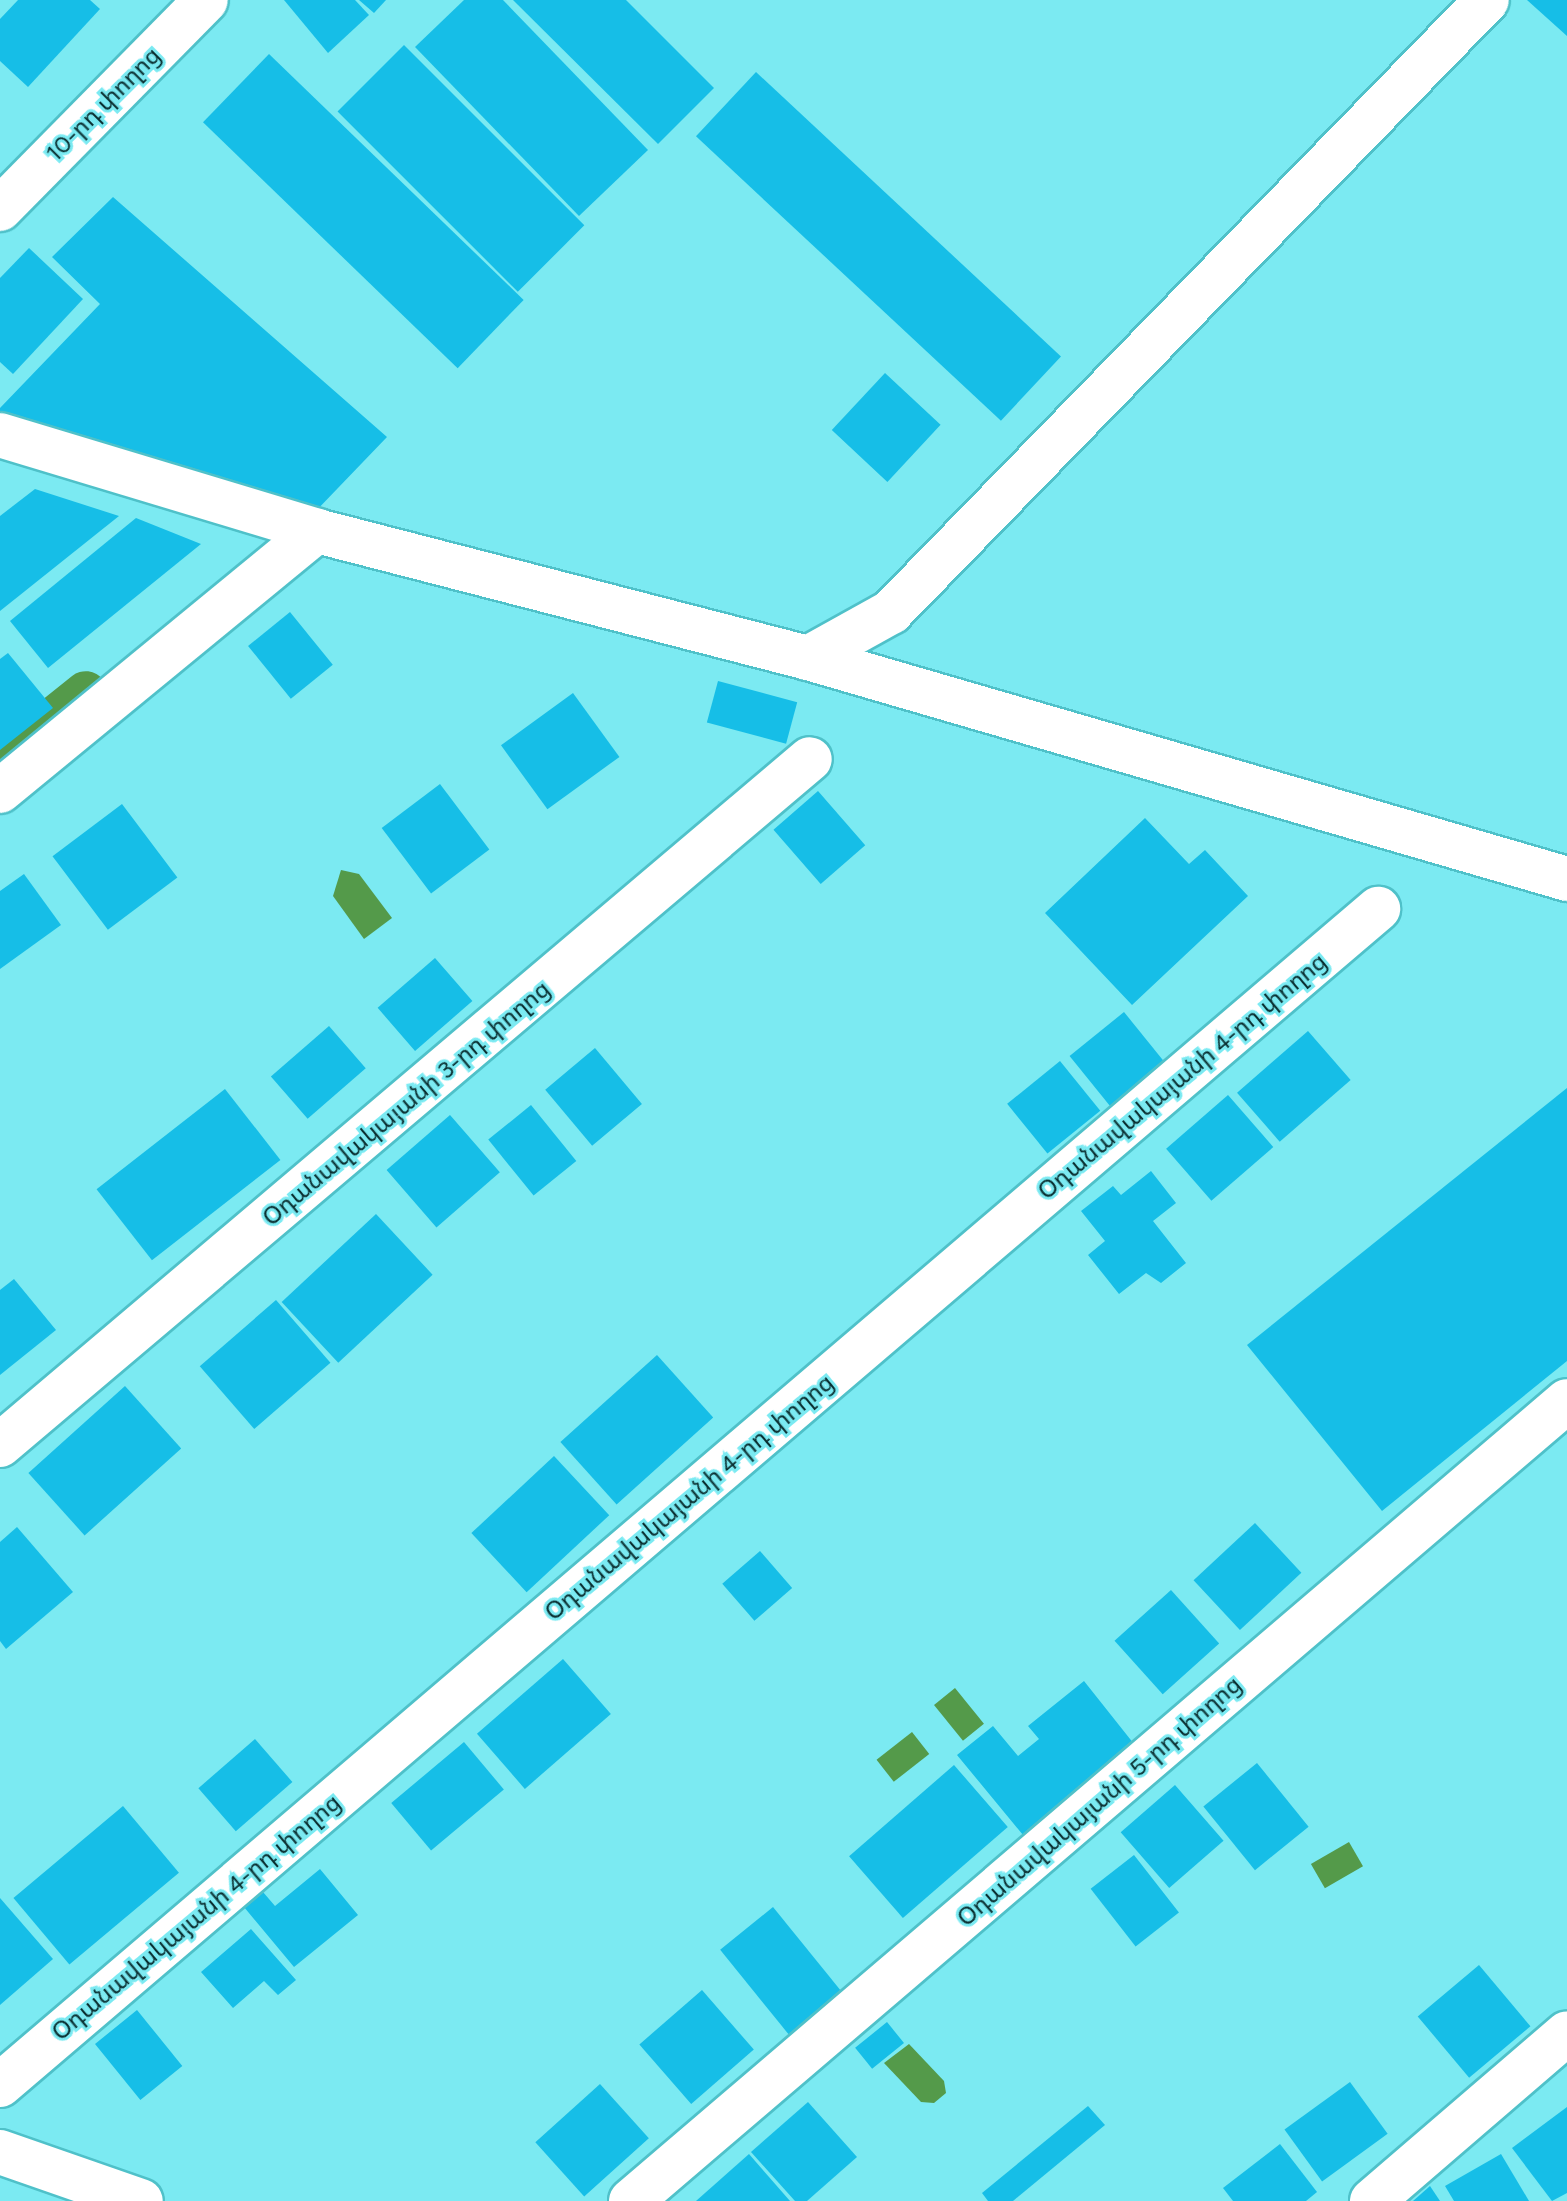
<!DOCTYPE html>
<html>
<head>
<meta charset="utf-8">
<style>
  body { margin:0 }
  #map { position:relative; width:1567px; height:2201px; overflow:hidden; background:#7beaf2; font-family:Figtree,"Noto Sans Armenian",sans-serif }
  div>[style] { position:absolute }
  .water>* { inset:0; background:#549a4a; transform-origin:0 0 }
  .canal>* { height:44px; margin:-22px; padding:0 22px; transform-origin:22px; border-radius:22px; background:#549a4a }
  .building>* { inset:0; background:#16bee7; transform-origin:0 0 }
  .roads { filter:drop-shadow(2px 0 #4fc1c9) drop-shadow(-2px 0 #4fc1c9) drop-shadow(0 2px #4fc1c9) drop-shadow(0 -2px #4fc1c9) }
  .minor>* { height:44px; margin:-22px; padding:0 22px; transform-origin:22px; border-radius:22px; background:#fff }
  .tertiary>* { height:44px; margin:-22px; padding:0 22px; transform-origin:22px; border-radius:22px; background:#fff }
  span { translate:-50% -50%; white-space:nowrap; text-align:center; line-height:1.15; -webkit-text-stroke:6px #7beaf2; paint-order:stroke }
  .street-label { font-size:24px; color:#0a2f31 }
</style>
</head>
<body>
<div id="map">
  <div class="water">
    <i style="clip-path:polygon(341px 870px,359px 874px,392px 918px,364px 939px,333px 896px)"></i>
    <i style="left:955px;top:1688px;width:46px;height:27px;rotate:51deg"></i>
    <i style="left:912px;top:1732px;width:28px;height:45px;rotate:52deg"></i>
    <i style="left:1349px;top:1842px;width:28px;height:44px;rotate:60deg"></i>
    <i style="clip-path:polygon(909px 2044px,944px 2081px,946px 2093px,934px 2103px,921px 2102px,884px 2063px)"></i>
  </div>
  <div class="canal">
    <i style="left:0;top:762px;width:110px;rotate:-38.7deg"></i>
  </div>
  <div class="building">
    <i style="clip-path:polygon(18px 0,90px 0,100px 9px,28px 87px,0 61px,0 19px)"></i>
    <i style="clip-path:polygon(284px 0,355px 0,369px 15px,328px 53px)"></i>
    <i style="clip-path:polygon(359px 0,386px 0,374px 13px)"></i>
    <i style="clip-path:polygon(464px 0,503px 0,648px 150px,579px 216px,415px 47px)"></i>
    <i style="clip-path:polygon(513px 0,626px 0,714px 88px,658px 144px)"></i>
    <i style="clip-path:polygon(1527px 0,1567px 0,1567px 36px)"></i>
    <i style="left:404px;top:45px;width:255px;height:94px;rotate:45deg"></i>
    <i style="left:269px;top:54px;width:354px;height:95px;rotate:44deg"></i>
    <i style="left:756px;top:72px;width:417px;height:88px;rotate:43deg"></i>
    <i style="clip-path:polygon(113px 197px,387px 437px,313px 514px,0 421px,0 408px,100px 304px,52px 257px)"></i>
    <i style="clip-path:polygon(29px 248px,83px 299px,13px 374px,0 362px,0 278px)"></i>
    <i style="left:885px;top:373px;width:76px;height:78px;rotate:43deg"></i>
    <i style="clip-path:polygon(35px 489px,119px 516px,0 611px,0 516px)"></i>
    <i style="clip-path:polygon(136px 518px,201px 544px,48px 668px,10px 621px)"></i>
    <i style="left:290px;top:612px;width:68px;height:54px;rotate:51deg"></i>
    <i style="clip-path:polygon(8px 653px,53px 708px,0 750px,0 659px)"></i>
    <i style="left:718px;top:681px;width:82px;height:43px;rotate:15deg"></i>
    <i style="left:573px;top:693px;width:79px;height:89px;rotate:54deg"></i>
    <i style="left:440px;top:784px;width:82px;height:73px;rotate:53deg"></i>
    <i style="left:818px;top:791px;width:72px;height:59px;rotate:49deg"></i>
    <i style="left:122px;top:804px;width:92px;height:87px;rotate:53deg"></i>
    <i style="clip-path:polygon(1145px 818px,1189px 864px,1205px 850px,1248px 896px,1132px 1005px,1045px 913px)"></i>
    <i style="clip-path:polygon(24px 874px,61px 925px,0 969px,0 891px)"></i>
    <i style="left:435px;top:958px;width:57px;height:76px;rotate:49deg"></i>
    <i style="left:1124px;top:1012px;width:70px;height:70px;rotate:51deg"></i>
    <i style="left:329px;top:1026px;width:56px;height:77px;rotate:49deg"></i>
    <i style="left:1308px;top:1031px;width:65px;height:94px;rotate:49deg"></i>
    <i style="left:595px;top:1048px;width:73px;height:65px;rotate:50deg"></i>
    <i style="left:1060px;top:1061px;width:64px;height:68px;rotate:51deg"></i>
    <i style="clip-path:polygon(1567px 1088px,1567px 1361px,1382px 1511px,1247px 1345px)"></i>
    <i style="left:225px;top:1089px;width:90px;height:163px;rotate:52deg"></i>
    <i style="left:1228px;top:1095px;width:69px;height:82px;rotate:49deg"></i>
    <i style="left:531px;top:1105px;width:72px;height:55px;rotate:51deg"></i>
    <i style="left:450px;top:1115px;width:76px;height:84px;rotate:49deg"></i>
    <i style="clip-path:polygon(1151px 1171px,1176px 1203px,1153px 1221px,1186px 1263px,1161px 1283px,1146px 1273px,1119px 1294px,1088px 1255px,1105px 1241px,1081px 1211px,1113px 1186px,1121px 1195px)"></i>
    <i style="left:376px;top:1214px;width:83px;height:129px;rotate:47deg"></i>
    <i style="clip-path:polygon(14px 1279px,56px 1330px,0 1375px,0 1290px)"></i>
    <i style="left:276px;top:1300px;width:83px;height:101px;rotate:49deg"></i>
    <i style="left:657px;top:1355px;width:84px;height:130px;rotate:48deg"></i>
    <i style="left:125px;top:1386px;width:84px;height:130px;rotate:48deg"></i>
    <i style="left:554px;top:1456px;width:81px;height:113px;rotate:47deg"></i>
    <i style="left:1255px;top:1523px;width:68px;height:84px;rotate:47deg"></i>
    <i style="clip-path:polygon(17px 1527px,73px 1592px,6px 1649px,0 1641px,0 1542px)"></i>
    <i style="left:760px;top:1551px;width:49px;height:50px;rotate:49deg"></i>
    <i style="left:1171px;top:1590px;width:72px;height:76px;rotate:48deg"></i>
    <i style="left:563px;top:1659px;width:73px;height:114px;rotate:49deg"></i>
    <i style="clip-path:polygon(1084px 1681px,1134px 1744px,1028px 1841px,957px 1755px,993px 1726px,1018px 1756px,1039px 1739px,1028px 1726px)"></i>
    <i style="left:255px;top:1739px;width:57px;height:75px;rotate:49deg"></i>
    <i style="left:464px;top:1742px;width:62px;height:95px;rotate:50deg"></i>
    <i style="left:1257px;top:1763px;width:82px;height:69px;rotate:51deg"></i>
    <i style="left:954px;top:1765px;width:82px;height:139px;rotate:49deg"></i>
    <i style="left:1175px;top:1785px;width:74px;height:72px;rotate:49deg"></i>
    <i style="left:123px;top:1806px;width:87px;height:143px;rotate:50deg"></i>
    <i style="left:1134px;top:1855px;width:73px;height:55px;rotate:52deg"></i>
    <i style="clip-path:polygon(320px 1869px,358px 1915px,294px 1967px,244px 1907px,263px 1892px,275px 1906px)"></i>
    <i style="clip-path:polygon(0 1898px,53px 1959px,0 2005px)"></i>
    <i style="left:773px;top:1907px;width:113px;height:68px;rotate:51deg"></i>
    <i style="clip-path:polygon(251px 1929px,296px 1980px,278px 1995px,264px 1981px,233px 2008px,201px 1972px)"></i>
    <i style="left:1479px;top:1965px;width:80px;height:80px;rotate:50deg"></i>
    <i style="left:702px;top:1990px;width:79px;height:83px;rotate:49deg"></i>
    <i style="left:137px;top:2010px;width:72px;height:54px;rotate:51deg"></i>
    <i style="left:887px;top:2022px;width:27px;height:41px;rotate:51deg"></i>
    <i style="left:1350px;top:2082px;width:64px;height:81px;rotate:54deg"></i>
    <i style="left:600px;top:2084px;width:73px;height:87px;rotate:48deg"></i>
    <i style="clip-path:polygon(808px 2102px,857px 2157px,807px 2201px,795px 2201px,751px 2152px)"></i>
    <i style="clip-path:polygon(1088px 2106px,1105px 2125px,1013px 2201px,988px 2201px,982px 2193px)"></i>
    <i style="clip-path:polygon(1567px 2107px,1567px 2193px,1552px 2201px,1512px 2148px)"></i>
    <i style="clip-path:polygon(1280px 2144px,1317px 2192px,1306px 2201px,1233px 2201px,1223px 2188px)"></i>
    <i style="clip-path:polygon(749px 2154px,790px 2201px,696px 2201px)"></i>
    <i style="clip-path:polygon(1501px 2154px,1529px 2201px,1454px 2201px,1445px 2186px)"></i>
    <i style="clip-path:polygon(1430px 2186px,1440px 2201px,1413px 2201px)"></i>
  </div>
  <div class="roads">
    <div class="minor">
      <i style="left:0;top:209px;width:293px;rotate:-45.4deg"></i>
      <i style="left:0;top:435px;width:331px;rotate:16.8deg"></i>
      <i style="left:317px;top:531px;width:507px;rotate:14.5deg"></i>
      <i style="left:808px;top:658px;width:791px;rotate:16.23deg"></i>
      <i style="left:808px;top:658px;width:95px;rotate:-29deg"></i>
      <i style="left:891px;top:612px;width:854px;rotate:-45.76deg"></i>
      <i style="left:0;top:791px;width:410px;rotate:-39.4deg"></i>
      <i style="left:0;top:1445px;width:1061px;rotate:-40.26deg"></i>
      <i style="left:0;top:2085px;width:1812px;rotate:-40.48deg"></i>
      <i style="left:631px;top:2201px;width:1231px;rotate:-40.52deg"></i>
      <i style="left:1372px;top:2201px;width:257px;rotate:-40.7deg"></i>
    </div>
    <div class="tertiary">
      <i style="left:0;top:2152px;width:149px;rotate:19.2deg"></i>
    </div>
  </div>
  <div class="street-label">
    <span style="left:103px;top:104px;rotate:-45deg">10-րդ փողոց</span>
    <span style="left:1182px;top:1076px;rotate:-40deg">Օդանավակայանի 4-րդ փողոց</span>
    <span style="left:406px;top:1103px;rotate:-40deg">Օդանավակայանի 3-րդ փողոց</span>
    <span style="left:689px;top:1497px;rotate:-40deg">Օդանավակայանի 4-րդ փողոց</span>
    <span style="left:1099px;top:1801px;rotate:-41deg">Օդանավակայանի 5-րդ փողոց</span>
    <span style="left:196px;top:1917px;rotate:-40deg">Օդանավակայանի 4-րդ փողոց</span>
  </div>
</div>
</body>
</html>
